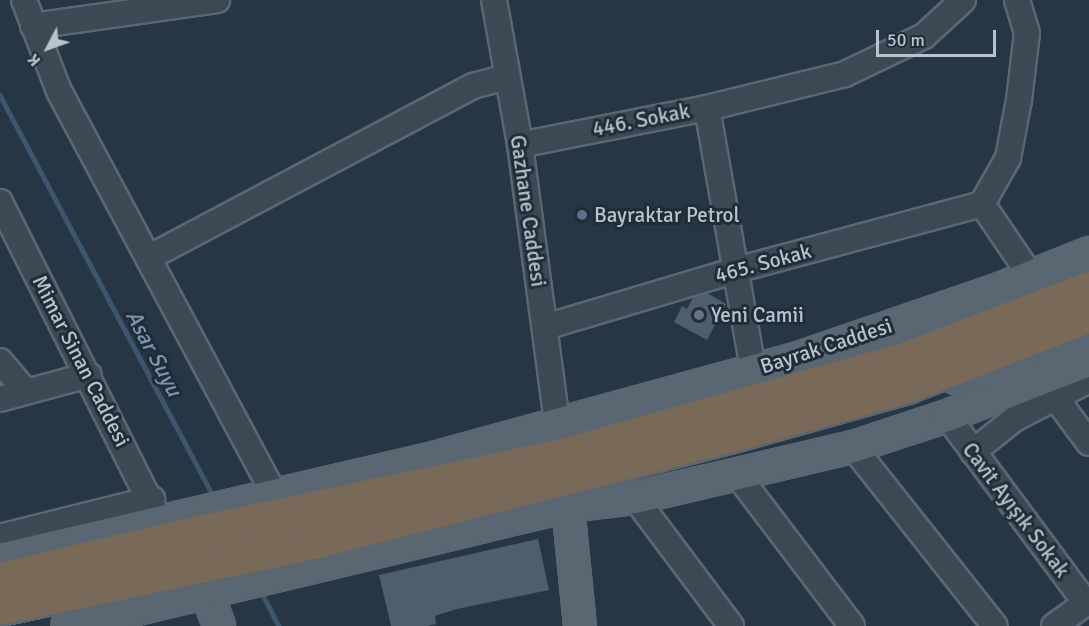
<!DOCTYPE html>
<html>
<head>
<meta charset="utf-8">
<style>
  body { margin:0 }
  #map { position:relative; width:1089px; height:626px; overflow:hidden; background:#273644; font-family:Signika,sans-serif }
  div>[style] { position:absolute }
  .stream>* { height:4.5px; margin:-2.25px; padding:0 2.25px; transform-origin:2.25px; border-radius:2.25px; background:#3e566d }
  .building>* { inset:0; background:#4e5e6c }
  .roads { filter:drop-shadow(2px 0 #5a6671) drop-shadow(-2px 0 #5a6671) drop-shadow(0 2px #5a6671) drop-shadow(0 -2px #5a6671) }
  .minor>* { height:24px; margin:-12px; padding:0 12px; transform-origin:12px; border-radius:12px; background:#3c4853 }
  .major>* { height:30px; margin:-15px; padding:0 15px; transform-origin:15px; border-radius:15px; background:#5a6773 }
  .highway>* { height:33px; margin:-16.5px; padding:0 16.5px; transform-origin:16.5px; border-radius:16.5px; background:#796959 }
  .dots>* { width:16px; height:16px; translate:-50% -50%; box-sizing:border-box; border:3px solid #202d39; border-radius:50% }
  span { translate:-50% -50%; white-space:nowrap; text-align:center; line-height:1.15; -webkit-text-stroke:6px #202d39; paint-order:stroke }
  .street-label { font-size:21px; color:#b9c3cd }
  .poi-label { font-size:21px; color:#b9c3cd }
  .left { translate:0 -50%; text-align:left }
  .water-label { font-size:22px; color:#7a96af; font-style:italic }
  .north { position:absolute; left:18px; top:18px; width:60px; height:60px; -webkit-text-stroke:4px #202d39; paint-order:stroke; rotate:229deg; font-size:16px; font-weight:700; line-height:24px; text-align:center; color:#b9c3cd }
  .north::after { content:''; display:block; margin:auto; width:21px; height:27px; background:#b9c3cd; clip-path:polygon(50% 0,100% 100%,50% 72%,0 100%) }
  .scale { position:absolute; left:876px; top:30px; width:120px; height:27px; box-sizing:border-box; border:3px solid #b9c3cd; border-top:0; padding-left:8px; font-size:18px; line-height:21px; white-space:nowrap; color:#b9c3cd; -webkit-text-stroke:4px #202d39; paint-order:stroke }
</style>
</head>
<body>
<div id="map">
  <div class="stream">
    <i style="left:0;top:95px;width:456px;rotate:62deg"></i>
    <i style="left:261px;top:591px;width:39px;rotate:63deg"></i>
  </div>
  <div class="building">
    <i style="clip-path:polygon(707px 293px,726px 304px,707px 340px,674px 322px,682px 306px,687px 309px,693px 298px)"></i>
    <i style="clip-path:polygon(538px 539px,549px 590px,457px 609px,435px 616px,436px 624px,427px 626px,391px 626px,379px 575px)"></i>
  </div>
  <div class="roads">
    <div class="minor">
      <i style="left:24px;top:0;width:97px;rotate:69deg"></i>
      <i style="left:59px;top:91px;width:459px;rotate:61.9deg"></i>
      <i style="left:494px;top:0;width:147px;rotate:79.8deg"></i>
      <i style="left:520px;top:145px;width:280px;rotate:82.4deg"></i>
      <i style="left:33px;top:26px;width:186px;rotate:-8deg"></i>
      <i style="left:707px;top:108px;width:265px;rotate:80deg"></i>
      <i style="left:520px;top:145px;width:191px;rotate:-11.2deg"></i>
      <i style="left:707px;top:108px;width:142px;rotate:-13.8deg"></i>
      <i style="left:845px;top:74px;width:88px;rotate:-25.7deg"></i>
      <i style="left:924px;top:36px;width:53px;rotate:-42.7deg"></i>
      <i style="left:0;top:202px;width:357px;rotate:63.4deg"></i>
      <i style="left:982px;top:204px;width:53px;rotate:-60.5deg"></i>
      <i style="left:1008px;top:158px;width:59px;rotate:-79.3deg"></i>
      <i style="left:1019px;top:100px;width:67px;rotate:-83.2deg"></i>
      <i style="left:1027px;top:33px;width:34px;rotate:-107deg"></i>
      <i style="left:982px;top:204px;width:87px;rotate:55.8deg"></i>
      <i style="left:148px;top:258px;width:368px;rotate:-27.9deg"></i>
      <i style="left:473px;top:86px;width:35px;rotate:-15deg"></i>
      <i style="left:545px;top:327px;width:199px;rotate:-16.6deg"></i>
      <i style="left:736px;top:270px;width:255px;rotate:-15deg"></i>
      <i style="left:0;top:361px;width:40px;rotate:50deg"></i>
      <i style="left:1055px;top:397px;width:57px;rotate:53.5deg"></i>
      <i style="left:0;top:399px;width:92px;rotate:-15.1deg"></i>
      <i style="left:947px;top:416px;width:233px;rotate:53.4deg"></i>
      <i style="left:853px;top:447px;width:228px;rotate:51.6deg"></i>
      <i style="left:973px;top:452px;width:53px;rotate:-38.8deg"></i>
      <i style="left:1014px;top:419px;width:85px;rotate:-27.5deg"></i>
      <i style="left:739px;top:477px;width:187px;rotate:52.8deg"></i>
      <i style="left:635px;top:498px;width:160px;rotate:53.1deg"></i>
      <i style="left:0;top:537px;width:157px;rotate:-14deg"></i>
      <i style="left:1054px;top:626px;width:43px;rotate:-35.5deg"></i>
    </div>
    <div class="major">
      <i style="left:955px;top:378px;width:139px;rotate:-15.4deg"></i>
      <i style="left:568px;top:506px;width:121px;rotate:84.3deg"></i>
      <i style="left:0;top:559px;width:433px;rotate:-13.1deg"></i>
      <i style="left:422px;top:461px;width:384px;rotate:-15.3deg"></i>
      <i style="left:792px;top:360px;width:219px;rotate:-18.9deg"></i>
      <i style="left:999px;top:289px;width:97px;rotate:-21.8deg"></i>
      <i style="left:207px;top:594px;width:34px;rotate:69deg"></i>
      <i style="left:67px;top:626px;width:515px;rotate:-13.47deg"></i>
      <i style="left:568px;top:506px;width:67px;rotate:-6.8deg"></i>
      <i style="left:635px;top:498px;width:224px;rotate:-13.2deg"></i>
      <i style="left:853px;top:447px;width:99px;rotate:-18.3deg"></i>
      <i style="left:947px;top:416px;width:152px;rotate:-21.2deg"></i>
    </div>
    <div class="highway">
      <i style="left:0;top:579px;width:181px;rotate:-13.4deg"></i>
      <i style="left:176px;top:537px;width:395px;rotate:-12deg"></i>
      <i style="left:562px;top:455px;width:355px;rotate:-15.7deg"></i>
      <i style="left:904px;top:359px;width:198px;rotate:-21deg"></i>
      <i style="left:0;top:608px;width:324px;rotate:-11.9deg"></i>
      <i style="left:317px;top:541px;width:429px;rotate:-14.3deg"></i>
      <i style="left:733px;top:435px;width:181px;rotate:-15.7deg"></i>
      <i style="left:907px;top:386px;width:195px;rotate:-21.3deg"></i>
    </div>
  </div>
  <div class="dots">
    <i style="left:582px;top:215px;background:#5c6f8a"></i>
    <i style="left:699px;top:315px;background:#6b7280"></i>
  </div>
  <div class="street-label">
    <span style="left:641px;top:120px;rotate:-11deg">446. Sokak</span>
    <span style="left:528px;top:211px;rotate:82deg">Gazhane Caddesi</span>
    <span style="left:763px;top:263px;rotate:-15deg">465. Sokak</span>
    <span style="left:826px;top:346px;rotate:-18deg">Bayrak Caddesi</span>
    <span style="left:81px;top:361px;rotate:63deg">Mimar Sinan Caddesi</span>
    <span style="left:1016px;top:510px;rotate:53deg">Cavit Ayışık Sokak</span>
  </div>
  <div class="poi-label">
    <span class="left" style="left:594px;top:215px">Bayraktar Petrol</span>
    <span class="left" style="left:711px;top:315px">Yeni Camii</span>
  </div>
  <div class="water-label">
    <span style="left:154px;top:353px;rotate:62deg">Asar Suyu</span>
  </div>
  <div class="north">K</div>
  <div class="scale">50 m</div>
</div>
</body>
</html>
